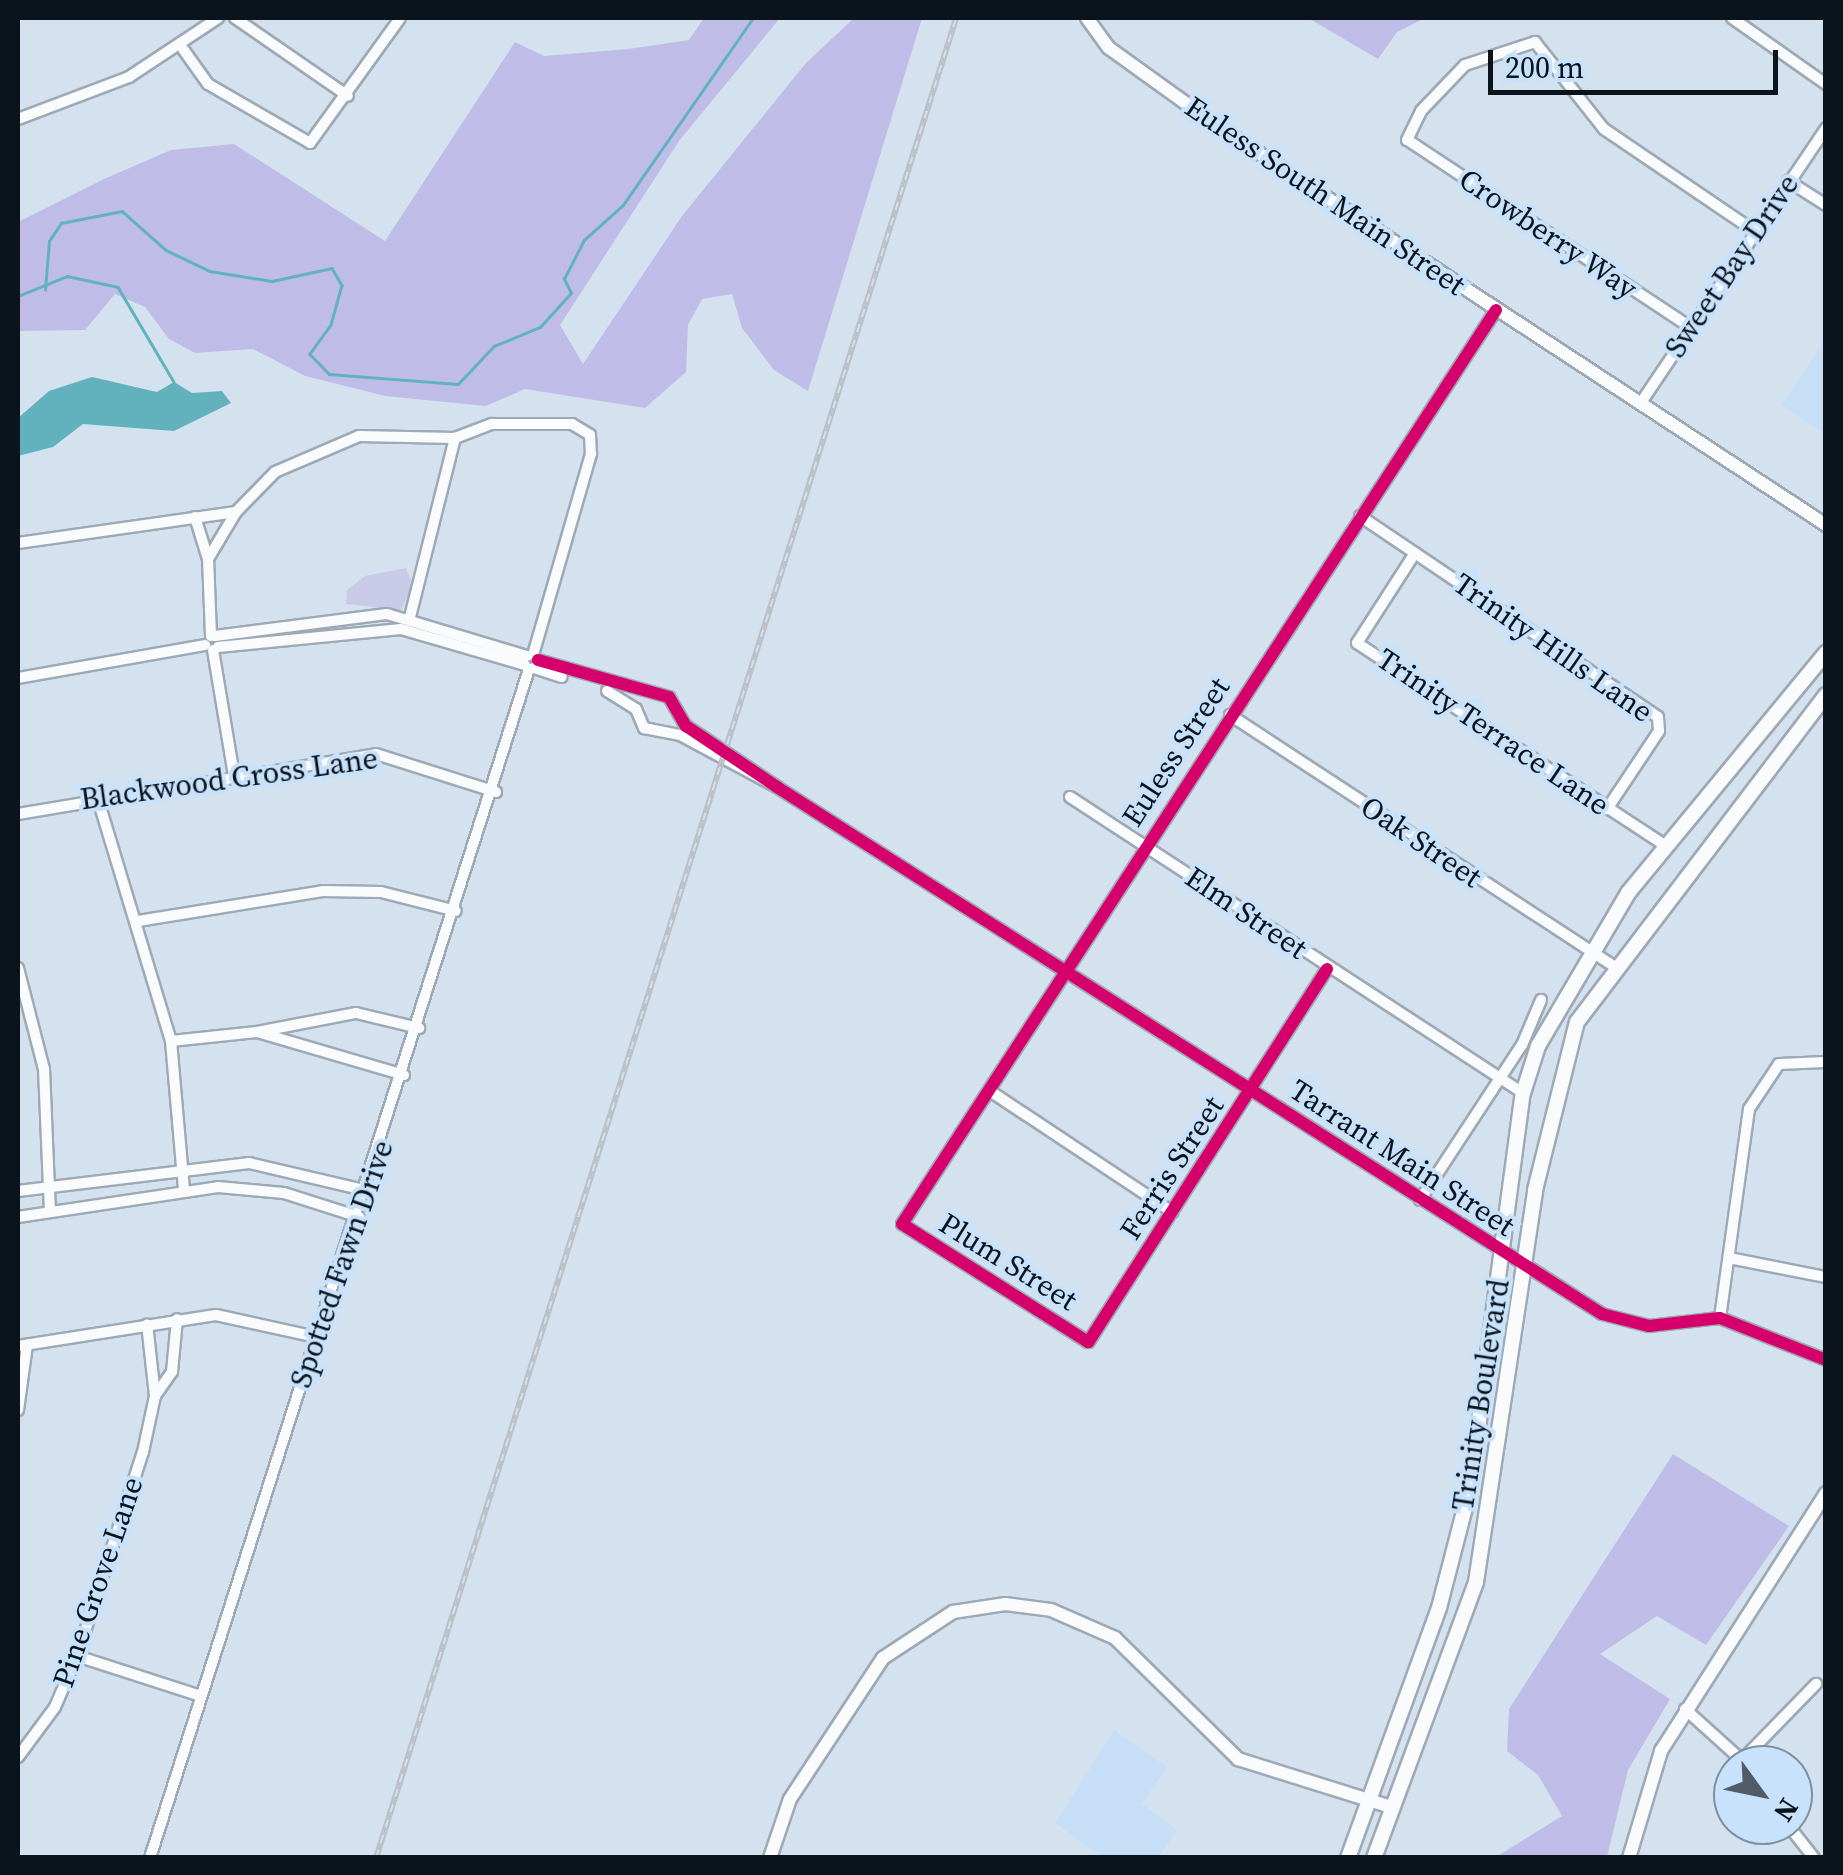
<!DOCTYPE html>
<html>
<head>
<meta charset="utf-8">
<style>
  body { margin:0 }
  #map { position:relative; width:1843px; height:1875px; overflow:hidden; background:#d4e2f0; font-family:"Source Serif 4",serif }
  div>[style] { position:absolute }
  .built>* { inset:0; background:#c7dff6 }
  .green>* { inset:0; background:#c8cae8 }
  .forest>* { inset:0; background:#bfbde7 }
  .water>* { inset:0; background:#61b2bc }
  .stream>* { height:2.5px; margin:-1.25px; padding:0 1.25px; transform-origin:1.25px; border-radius:1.25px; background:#61b2bc }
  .roads { filter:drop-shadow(2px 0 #9ea9b4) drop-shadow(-2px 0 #9ea9b4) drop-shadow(0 2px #9ea9b4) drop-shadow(0 -2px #9ea9b4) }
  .minor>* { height:10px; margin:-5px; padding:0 5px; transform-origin:5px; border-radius:5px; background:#f9fbfd }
  .tertiary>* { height:12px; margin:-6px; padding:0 6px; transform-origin:6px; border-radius:6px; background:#f9fbfd }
  .secondary>* { height:14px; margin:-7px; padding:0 7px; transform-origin:7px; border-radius:7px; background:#f9fbfd }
  .rail>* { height:6px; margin-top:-3px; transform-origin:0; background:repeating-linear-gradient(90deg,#c8e2fc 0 8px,#bbbfc3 0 16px); box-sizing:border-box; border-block:2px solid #bbbfc3 }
  .cycleway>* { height:12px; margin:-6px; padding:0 6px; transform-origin:6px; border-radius:6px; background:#d6006c }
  span { translate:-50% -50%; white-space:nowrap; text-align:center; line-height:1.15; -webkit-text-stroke:8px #c8e2fc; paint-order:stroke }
  .street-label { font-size:30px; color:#0b141d }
  .frame { position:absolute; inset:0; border:20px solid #0b141d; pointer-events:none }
  .north { position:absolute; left:1713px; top:1745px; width:100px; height:100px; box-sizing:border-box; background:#c8e2fc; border:2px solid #7c90a3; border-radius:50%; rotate:123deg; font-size:28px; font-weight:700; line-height:40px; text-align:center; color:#0b141d }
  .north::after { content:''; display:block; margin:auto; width:35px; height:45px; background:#515c67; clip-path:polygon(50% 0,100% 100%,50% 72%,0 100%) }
  .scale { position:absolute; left:1488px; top:50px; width:290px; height:45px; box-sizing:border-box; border:5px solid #0b141d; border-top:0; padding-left:12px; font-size:30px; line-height:35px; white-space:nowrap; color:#0b141d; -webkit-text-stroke:8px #c8e2fc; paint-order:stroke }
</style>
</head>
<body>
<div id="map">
  <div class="built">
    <i style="clip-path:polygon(1825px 339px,1825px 434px,1782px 405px)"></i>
    <i style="clip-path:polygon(1114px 1730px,1167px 1767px,1142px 1804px,1177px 1830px,1159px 1857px,1102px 1857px,1055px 1823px)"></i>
  </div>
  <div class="green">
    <i style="clip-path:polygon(406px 568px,413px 585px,401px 610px,346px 604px,347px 590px,365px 576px)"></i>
  </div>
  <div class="forest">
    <i style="clip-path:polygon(704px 18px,780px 18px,679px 141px,560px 325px,583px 364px,682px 216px,806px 63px,854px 18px,922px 18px,808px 391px,774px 370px,742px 328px,732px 294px,702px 299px,688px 325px,686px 372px,645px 408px,525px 389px,486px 406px,385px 396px,305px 376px,253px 349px,195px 353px,169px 339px,145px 307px,115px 294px,85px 330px,18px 331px,18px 222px,104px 179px,171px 150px,234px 144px,385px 241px,515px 42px,544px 56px,628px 49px,689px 40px)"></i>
    <i style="clip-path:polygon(1308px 18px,1425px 18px,1397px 32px,1378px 59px)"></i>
    <i style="clip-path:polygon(1673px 1454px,1789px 1526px,1706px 1645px,1657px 1616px,1600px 1654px,1670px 1699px,1628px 1770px,1607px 1857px,1496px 1857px,1562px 1816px,1538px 1775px,1507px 1751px,1509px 1709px)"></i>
  </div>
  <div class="water">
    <i style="clip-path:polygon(92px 377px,157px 392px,174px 382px,192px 393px,222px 391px,231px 403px,174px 431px,83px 424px,53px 447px,18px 456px,18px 418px,49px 391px)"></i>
  </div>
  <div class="stream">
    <i style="left:45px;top:290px;width:49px;rotate:-85.3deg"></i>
    <i style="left:49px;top:241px;width:22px;rotate:-56deg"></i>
    <i style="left:61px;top:223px;width:62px;rotate:-11.1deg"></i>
    <i style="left:122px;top:211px;width:59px;rotate:41.6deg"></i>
    <i style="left:166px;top:250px;width:49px;rotate:25.5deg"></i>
    <i style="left:210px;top:271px;width:63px;rotate:9.2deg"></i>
    <i style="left:272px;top:281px;width:61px;rotate:-12.2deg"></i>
    <i style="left:332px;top:268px;width:20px;rotate:60deg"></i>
    <i style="left:342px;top:285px;width:41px;rotate:105.4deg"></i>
    <i style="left:331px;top:325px;width:36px;rotate:126deg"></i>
    <i style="left:310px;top:354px;width:28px;rotate:46deg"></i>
    <i style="left:329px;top:374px;width:129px;rotate:4.4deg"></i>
    <i style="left:458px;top:384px;width:52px;rotate:-46.5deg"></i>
    <i style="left:494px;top:346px;width:50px;rotate:-22.4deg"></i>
    <i style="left:540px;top:327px;width:46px;rotate:-47.6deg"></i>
    <i style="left:571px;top:293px;width:16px;rotate:-117deg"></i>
    <i style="left:564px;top:279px;width:44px;rotate:-62.9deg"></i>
    <i style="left:584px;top:240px;width:52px;rotate:-41.9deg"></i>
    <i style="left:623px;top:205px;width:228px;rotate:-55.2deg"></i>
    <i style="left:18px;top:296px;width:53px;rotate:-22.2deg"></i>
    <i style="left:67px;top:276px;width:52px;rotate:12.2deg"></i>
    <i style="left:118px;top:287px;width:110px;rotate:59.5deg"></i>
  </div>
  <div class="roads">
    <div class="minor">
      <i style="left:235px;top:18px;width:137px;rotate:34.6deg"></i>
      <i style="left:1732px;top:18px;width:115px;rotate:35.1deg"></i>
      <i style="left:183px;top:49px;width:43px;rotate:54.5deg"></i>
      <i style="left:208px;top:84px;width:118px;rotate:30deg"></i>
      <i style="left:310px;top:143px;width:154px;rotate:-54.2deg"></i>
      <i style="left:18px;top:119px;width:119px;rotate:-20.7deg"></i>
      <i style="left:129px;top:77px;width:107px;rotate:-33.5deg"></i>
      <i style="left:1788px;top:181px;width:45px;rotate:32.3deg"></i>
      <i style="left:1690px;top:327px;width:339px;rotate:-146.5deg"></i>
      <i style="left:1407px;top:140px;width:32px;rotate:-64deg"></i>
      <i style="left:1421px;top:111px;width:64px;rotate:-46.3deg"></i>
      <i style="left:1465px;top:65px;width:74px;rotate:-18.2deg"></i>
      <i style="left:1535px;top:42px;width:111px;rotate:51.6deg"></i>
      <i style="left:1604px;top:129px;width:181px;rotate:34.2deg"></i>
      <i style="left:1640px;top:404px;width:333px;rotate:-56deg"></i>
      <i style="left:1360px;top:516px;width:359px;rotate:34deg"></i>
      <i style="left:1658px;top:717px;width:14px;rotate:86deg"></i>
      <i style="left:1659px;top:731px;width:94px;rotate:123.7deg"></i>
      <i style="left:195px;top:517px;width:44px;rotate:72.8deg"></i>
      <i style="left:18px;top:543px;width:220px;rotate:-8.1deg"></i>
      <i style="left:1415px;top:553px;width:107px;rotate:122.8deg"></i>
      <i style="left:1357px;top:643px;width:372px;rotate:33.3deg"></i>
      <i style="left:409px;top:621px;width:189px;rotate:-75.9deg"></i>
      <i style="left:211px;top:636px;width:77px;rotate:-92.2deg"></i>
      <i style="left:208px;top:559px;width:55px;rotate:-59.2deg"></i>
      <i style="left:236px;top:512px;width:56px;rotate:-45.7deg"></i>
      <i style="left:275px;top:472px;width:91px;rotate:-23.2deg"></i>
      <i style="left:359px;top:436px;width:96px;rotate:1.2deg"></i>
      <i style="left:455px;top:438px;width:40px;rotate:-21deg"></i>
      <i style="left:492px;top:424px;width:80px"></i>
      <i style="left:572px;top:424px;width:21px;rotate:31deg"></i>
      <i style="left:590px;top:435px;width:19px;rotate:87deg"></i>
      <i style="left:591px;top:454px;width:209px;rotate:106.1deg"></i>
      <i style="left:215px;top:636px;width:173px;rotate:-7.3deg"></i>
      <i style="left:387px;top:614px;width:146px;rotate:16.7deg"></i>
      <i style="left:218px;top:647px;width:184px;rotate:-5.6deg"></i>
      <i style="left:401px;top:629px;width:129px;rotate:16.2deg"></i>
      <i style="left:213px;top:650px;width:127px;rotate:80.5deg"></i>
      <i style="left:538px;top:660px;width:136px;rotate:15.8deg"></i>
      <i style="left:669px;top:697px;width:34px;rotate:60deg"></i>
      <i style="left:686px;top:726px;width:110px;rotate:33.8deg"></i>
      <i style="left:777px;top:787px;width:979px;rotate:32.57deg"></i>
      <i style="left:1602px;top:1314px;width:49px;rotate:14.3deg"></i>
      <i style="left:1649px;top:1326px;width:71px;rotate:-6.4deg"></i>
      <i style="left:1720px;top:1318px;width:114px;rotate:21.6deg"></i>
      <i style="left:534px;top:668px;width:29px;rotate:18deg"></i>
      <i style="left:18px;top:678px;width:190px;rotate:-10deg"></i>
      <i style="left:607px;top:691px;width:34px;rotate:32deg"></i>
      <i style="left:636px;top:709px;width:21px;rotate:67deg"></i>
      <i style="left:644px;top:728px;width:37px;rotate:11deg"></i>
      <i style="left:680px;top:735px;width:110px;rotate:28.2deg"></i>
      <i style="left:1230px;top:715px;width:458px;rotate:33.2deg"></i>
      <i style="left:97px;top:796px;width:256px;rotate:73.2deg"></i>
      <i style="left:171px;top:1041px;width:150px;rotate:85deg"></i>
      <i style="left:1070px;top:797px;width:541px;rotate:33.16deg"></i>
      <i style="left:18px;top:814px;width:363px;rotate:-9.5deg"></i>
      <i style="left:376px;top:754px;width:126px;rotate:17.6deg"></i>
      <i style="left:138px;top:921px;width:187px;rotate:-9.2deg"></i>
      <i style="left:323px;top:891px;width:58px;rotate:1deg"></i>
      <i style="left:381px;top:892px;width:77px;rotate:14.2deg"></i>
      <i style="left:18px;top:968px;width:104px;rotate:75.6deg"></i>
      <i style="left:44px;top:1069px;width:143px;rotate:87.6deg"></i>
      <i style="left:1327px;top:969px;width:443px;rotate:122.6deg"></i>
      <i style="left:1088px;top:1342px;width:220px;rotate:-147.6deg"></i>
      <i style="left:902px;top:1224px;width:1090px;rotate:-56.98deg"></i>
      <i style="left:171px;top:1041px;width:86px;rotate:-6deg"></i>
      <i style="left:404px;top:1075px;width:153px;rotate:-163.7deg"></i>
      <i style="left:257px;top:1032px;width:101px;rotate:-10.9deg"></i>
      <i style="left:356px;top:1013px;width:65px;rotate:13.4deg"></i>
      <i style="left:990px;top:1091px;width:219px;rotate:33.6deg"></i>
      <i style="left:18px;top:1191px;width:233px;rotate:-6.9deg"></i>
      <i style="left:249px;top:1163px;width:122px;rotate:13.2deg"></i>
      <i style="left:1420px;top:1200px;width:186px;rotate:-56.7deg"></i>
      <i style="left:1522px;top:1045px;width:49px;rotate:-67.1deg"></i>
      <i style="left:18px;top:1217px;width:202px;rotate:-8.5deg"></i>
      <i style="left:218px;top:1187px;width:66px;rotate:5.2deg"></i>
      <i style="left:284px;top:1193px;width:79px;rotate:17.7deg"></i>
      <i style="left:1729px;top:1258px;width:99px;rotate:11.1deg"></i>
      <i style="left:1720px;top:1318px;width:211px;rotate:-82.1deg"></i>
      <i style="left:1749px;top:1109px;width:54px;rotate:-56.3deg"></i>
      <i style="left:1779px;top:1064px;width:47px;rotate:-2.4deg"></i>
      <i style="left:18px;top:1346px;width:200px;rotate:-8.9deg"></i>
      <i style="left:216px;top:1315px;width:102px;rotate:12.4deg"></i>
      <i style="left:155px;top:1396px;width:29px;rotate:-55deg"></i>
      <i style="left:172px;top:1372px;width:53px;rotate:-84.6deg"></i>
      <i style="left:18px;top:1410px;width:66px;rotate:-82.1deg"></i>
      <i style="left:77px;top:1656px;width:130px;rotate:17.9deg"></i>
      <i style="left:1685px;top:1709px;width:84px;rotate:42.1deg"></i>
      <i style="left:18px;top:1757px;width:62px;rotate:-53.5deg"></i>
      <i style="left:55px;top:1707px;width:56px;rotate:-66.7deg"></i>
      <i style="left:77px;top:1656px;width:214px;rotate:-72.1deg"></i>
      <i style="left:143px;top:1452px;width:57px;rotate:-77.9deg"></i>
      <i style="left:155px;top:1396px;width:72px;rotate:-96.3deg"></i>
      <i style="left:1743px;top:1759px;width:105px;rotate:-45.8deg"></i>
      <i style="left:1788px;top:1825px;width:42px;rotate:51.8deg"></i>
      <i style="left:150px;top:1858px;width:1248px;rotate:-72.32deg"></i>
    </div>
    <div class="tertiary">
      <i style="left:1087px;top:18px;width:37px;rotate:54deg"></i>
      <i style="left:1109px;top:48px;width:135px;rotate:35.7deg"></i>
      <i style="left:1219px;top:127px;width:726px;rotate:33.25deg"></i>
      <i style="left:770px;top:1858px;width:62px;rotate:-71.3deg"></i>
      <i style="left:790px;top:1799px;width:169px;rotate:-56.6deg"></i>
      <i style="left:883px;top:1658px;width:84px;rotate:-33.3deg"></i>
      <i style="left:953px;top:1612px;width:53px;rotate:-8.7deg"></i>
      <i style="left:1005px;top:1604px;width:46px;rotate:7.4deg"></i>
      <i style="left:1051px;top:1610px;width:70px;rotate:23.6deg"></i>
      <i style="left:1115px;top:1638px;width:173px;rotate:44.5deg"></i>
      <i style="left:1238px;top:1759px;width:157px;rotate:17.4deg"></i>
      <i style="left:1629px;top:1858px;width:112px;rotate:-73.3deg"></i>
      <i style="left:1661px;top:1751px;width:306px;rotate:-57.4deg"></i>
    </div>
    <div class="secondary">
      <i style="left:1348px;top:1858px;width:266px;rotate:-70deg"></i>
      <i style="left:1439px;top:1608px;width:124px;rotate:-75.5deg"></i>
      <i style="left:1470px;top:1488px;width:399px;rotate:-82.4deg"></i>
      <i style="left:1523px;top:1093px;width:49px;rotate:-72.3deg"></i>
      <i style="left:1538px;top:1046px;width:178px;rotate:-59.5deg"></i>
      <i style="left:1628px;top:893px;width:311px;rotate:-50.5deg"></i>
      <i style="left:1374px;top:1858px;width:294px;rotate:-69.7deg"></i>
      <i style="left:1476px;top:1582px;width:396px;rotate:-81.4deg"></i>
      <i style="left:1535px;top:1190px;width:173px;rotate:-76deg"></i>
      <i style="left:1577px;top:1022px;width:411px;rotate:-52.7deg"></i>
    </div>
  </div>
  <div class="rail">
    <i style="left:376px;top:1858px;width:1929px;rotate:-72.5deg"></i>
  </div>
  <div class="cycleway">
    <i style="left:538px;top:660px;width:136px;rotate:15.8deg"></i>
    <i style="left:669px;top:697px;width:34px;rotate:60deg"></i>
    <i style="left:686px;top:726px;width:110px;rotate:33.8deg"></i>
    <i style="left:777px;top:787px;width:979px;rotate:32.57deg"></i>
    <i style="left:1602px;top:1314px;width:49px;rotate:14.3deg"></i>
    <i style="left:1649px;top:1326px;width:71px;rotate:-6.4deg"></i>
    <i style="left:1720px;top:1318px;width:114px;rotate:21.6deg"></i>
    <i style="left:1327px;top:969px;width:443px;rotate:122.6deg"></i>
    <i style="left:1088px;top:1342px;width:220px;rotate:-147.6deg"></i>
    <i style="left:902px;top:1224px;width:1090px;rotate:-56.98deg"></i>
  </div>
  <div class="street-label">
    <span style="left:1325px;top:196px;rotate:34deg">Euless South Main Street</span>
    <span style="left:1548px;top:234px;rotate:34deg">Crowberry Way</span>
    <span style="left:1732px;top:266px;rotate:-56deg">Sweet Bay Drive</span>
    <span style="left:1553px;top:648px;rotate:35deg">Trinity Hills Lane</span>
    <span style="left:1493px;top:732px;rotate:34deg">Trinity Terrace Lane</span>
    <span style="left:1176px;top:752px;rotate:-57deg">Euless Street</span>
    <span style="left:229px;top:779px;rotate:-8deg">Blackwood Cross Lane</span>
    <span style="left:1421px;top:842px;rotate:34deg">Oak Street</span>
    <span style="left:1246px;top:913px;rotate:34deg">Elm Street</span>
    <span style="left:1402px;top:1158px;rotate:33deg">Tarrant Main Street</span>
    <span style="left:1172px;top:1168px;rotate:-57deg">Ferris Street</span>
    <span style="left:1008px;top:1262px;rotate:32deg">Plum Street</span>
    <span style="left:342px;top:1264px;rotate:-71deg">Spotted Fawn Drive</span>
    <span style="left:1481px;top:1395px;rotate:-81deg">Trinity Boulevard</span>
    <span style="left:98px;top:1582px;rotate:-71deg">Pine Grove Lane</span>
  </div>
  <div class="frame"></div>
  <div class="north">N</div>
  <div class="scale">200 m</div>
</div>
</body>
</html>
